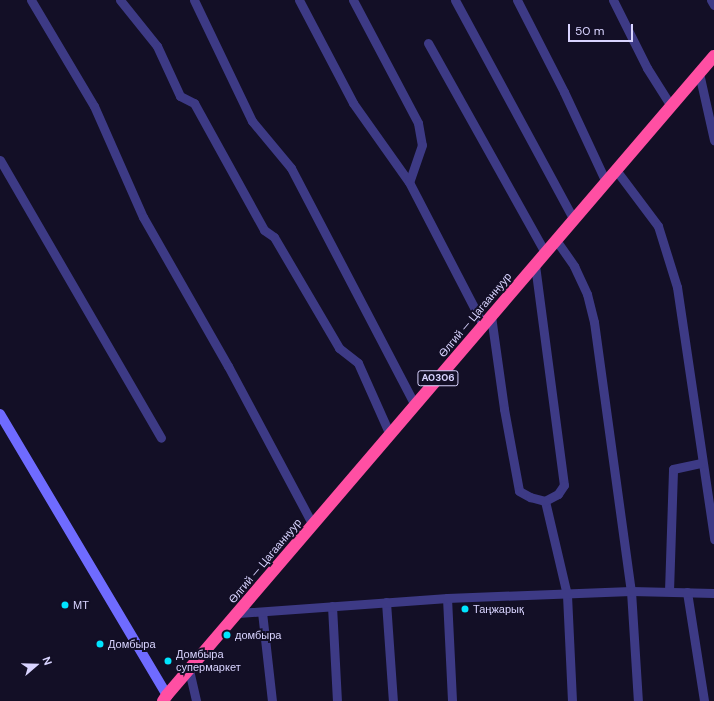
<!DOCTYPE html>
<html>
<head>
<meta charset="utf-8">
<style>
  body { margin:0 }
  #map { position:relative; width:714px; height:701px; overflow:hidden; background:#130f26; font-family:"DM Sans",sans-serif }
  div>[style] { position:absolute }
  .street>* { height:9px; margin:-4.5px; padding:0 4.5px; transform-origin:4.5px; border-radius:4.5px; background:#3d3a85 }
  .secondary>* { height:10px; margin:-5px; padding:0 5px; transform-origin:5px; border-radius:5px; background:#6f6bff }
  .highway>* { height:12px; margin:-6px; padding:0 6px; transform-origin:6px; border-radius:6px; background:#ff4fa3 }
  .dots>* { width:11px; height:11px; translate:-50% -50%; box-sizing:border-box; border:2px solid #130f26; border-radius:50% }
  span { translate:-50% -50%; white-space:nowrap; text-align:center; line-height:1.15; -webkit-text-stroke:4px #130f26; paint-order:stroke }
  .shield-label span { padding:1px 3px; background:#130f26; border:1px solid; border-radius:3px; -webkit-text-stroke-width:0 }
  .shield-label { font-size:10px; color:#d9d4ff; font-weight:700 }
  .street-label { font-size:11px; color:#d9d4ff }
  .poi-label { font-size:11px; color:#d9d4ff }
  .left { translate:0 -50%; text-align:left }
  .north { position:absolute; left:16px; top:645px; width:40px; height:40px; -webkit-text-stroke:3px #130f26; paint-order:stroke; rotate:70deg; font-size:11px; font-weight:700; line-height:16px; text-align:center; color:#d9d4ff }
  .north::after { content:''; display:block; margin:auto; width:14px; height:18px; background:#d9d4ff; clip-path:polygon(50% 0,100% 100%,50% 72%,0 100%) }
  .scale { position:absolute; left:568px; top:24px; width:65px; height:18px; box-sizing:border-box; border:2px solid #d9d4ff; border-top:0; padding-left:5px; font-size:12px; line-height:14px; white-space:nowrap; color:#d9d4ff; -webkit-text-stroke:3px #130f26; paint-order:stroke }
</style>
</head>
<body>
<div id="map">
  <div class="street">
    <i style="left:31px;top:0;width:123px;rotate:59.3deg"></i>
    <i style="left:94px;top:106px;width:121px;rotate:66.2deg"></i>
    <i style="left:143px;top:217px;width:172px;rotate:60.3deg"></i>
    <i style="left:228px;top:366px;width:180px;rotate:61.9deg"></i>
    <i style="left:120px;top:0;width:59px;rotate:51.2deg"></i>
    <i style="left:157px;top:46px;width:55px;rotate:65.3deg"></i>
    <i style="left:180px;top:96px;width:16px;rotate:27deg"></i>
    <i style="left:194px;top:103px;width:145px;rotate:61.1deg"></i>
    <i style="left:264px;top:230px;width:12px;rotate:35deg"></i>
    <i style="left:274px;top:237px;width:129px;rotate:59.6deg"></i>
    <i style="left:339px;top:348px;width:24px;rotate:38deg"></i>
    <i style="left:358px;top:363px;width:79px;rotate:66deg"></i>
    <i style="left:194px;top:0;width:134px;rotate:64.4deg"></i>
    <i style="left:252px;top:121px;width:61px;rotate:50.3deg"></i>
    <i style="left:291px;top:168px;width:267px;rotate:62.4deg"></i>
    <i style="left:299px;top:0;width:116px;rotate:62.3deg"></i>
    <i style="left:353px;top:103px;width:97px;rotate:54.7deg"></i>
    <i style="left:409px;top:182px;width:161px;rotate:62.6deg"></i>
    <i style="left:353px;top:0;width:139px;rotate:62.1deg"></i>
    <i style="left:418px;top:123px;width:22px;rotate:80deg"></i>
    <i style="left:422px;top:145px;width:39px;rotate:109deg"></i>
    <i style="left:455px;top:0;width:250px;rotate:61.6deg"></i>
    <i style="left:517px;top:0;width:103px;rotate:62.9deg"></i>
    <i style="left:564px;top:92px;width:99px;rotate:65deg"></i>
    <i style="left:613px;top:0;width:76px;rotate:63.4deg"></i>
    <i style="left:647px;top:68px;width:45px;rotate:57.7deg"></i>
    <i style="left:711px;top:0;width:6px;rotate:59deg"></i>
    <i style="left:428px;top:43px;width:240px;rotate:60.8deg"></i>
    <i style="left:699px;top:73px;width:69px;rotate:77.4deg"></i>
    <i style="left:0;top:160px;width:321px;rotate:59.9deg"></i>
    <i style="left:616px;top:170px;width:70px;rotate:53.1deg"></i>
    <i style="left:658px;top:226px;width:64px;rotate:72.7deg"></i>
    <i style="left:677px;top:287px;width:255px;rotate:81.6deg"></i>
    <i style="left:556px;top:240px;width:32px;rotate:55deg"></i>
    <i style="left:574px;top:266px;width:31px;rotate:65deg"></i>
    <i style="left:587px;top:294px;width:29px;rotate:76deg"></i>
    <i style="left:594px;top:322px;width:272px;rotate:82.2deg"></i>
    <i style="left:631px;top:591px;width:110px;rotate:86.4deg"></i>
    <i style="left:535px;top:265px;width:222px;rotate:82.5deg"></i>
    <i style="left:564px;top:485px;width:11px;rotate:124deg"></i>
    <i style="left:558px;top:494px;width:15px;rotate:152deg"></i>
    <i style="left:545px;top:501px;width:97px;rotate:76.8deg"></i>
    <i style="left:567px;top:595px;width:106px;rotate:87.3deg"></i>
    <i style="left:491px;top:316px;width:94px;rotate:82deg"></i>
    <i style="left:504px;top:409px;width:83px;rotate:79.6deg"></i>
    <i style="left:519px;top:491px;width:13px;rotate:29deg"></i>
    <i style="left:530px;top:497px;width:16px;rotate:15deg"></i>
    <i style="left:669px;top:591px;width:122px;rotate:-88.1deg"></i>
    <i style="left:673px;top:469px;width:29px;rotate:-12deg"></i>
    <i style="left:687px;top:592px;width:110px;rotate:81.1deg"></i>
    <i style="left:447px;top:598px;width:103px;rotate:87.2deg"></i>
    <i style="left:386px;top:602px;width:99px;rotate:86deg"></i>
    <i style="left:332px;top:606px;width:95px;rotate:87deg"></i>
    <i style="left:262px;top:612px;width:90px;rotate:83.6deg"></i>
    <i style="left:238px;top:613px;width:210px;rotate:-4.1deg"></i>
    <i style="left:447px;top:598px;width:184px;rotate:-2.2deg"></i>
    <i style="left:631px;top:591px;width:83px;rotate:1.4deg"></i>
    <i style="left:189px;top:670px;width:32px;rotate:77deg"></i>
  </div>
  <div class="secondary">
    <i style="left:0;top:414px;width:327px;rotate:59.3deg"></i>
  </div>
  <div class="highway">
    <i style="left:163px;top:701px;width:7px;rotate:-56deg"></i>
    <i style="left:167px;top:695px;width:841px;rotate:-49.44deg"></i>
  </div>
  <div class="dots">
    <i style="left:65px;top:605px;background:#00e5ff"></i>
    <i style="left:465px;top:609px;background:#00e5ff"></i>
    <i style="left:227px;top:635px;background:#00e5ff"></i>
    <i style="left:100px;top:644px;background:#00e5ff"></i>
    <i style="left:168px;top:661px;background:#00e5ff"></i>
  </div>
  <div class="shield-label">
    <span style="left:438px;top:378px">A0306</span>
  </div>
  <div class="street-label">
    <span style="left:475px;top:315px;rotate:-50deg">Өлгий — Цагааннуур</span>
    <span style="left:265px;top:561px;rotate:-50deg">Өлгий — Цагааннуур</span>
  </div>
  <div class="poi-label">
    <span class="left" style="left:73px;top:605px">МТ</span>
    <span class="left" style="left:473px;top:609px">Таңжарық</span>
    <span class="left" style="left:235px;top:635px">домбыра</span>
    <span class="left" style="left:108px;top:644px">Домбыра</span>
    <span class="left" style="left:176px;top:661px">Домбыра<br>супермаркет</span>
  </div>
  <div class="north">N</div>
  <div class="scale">50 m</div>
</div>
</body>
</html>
